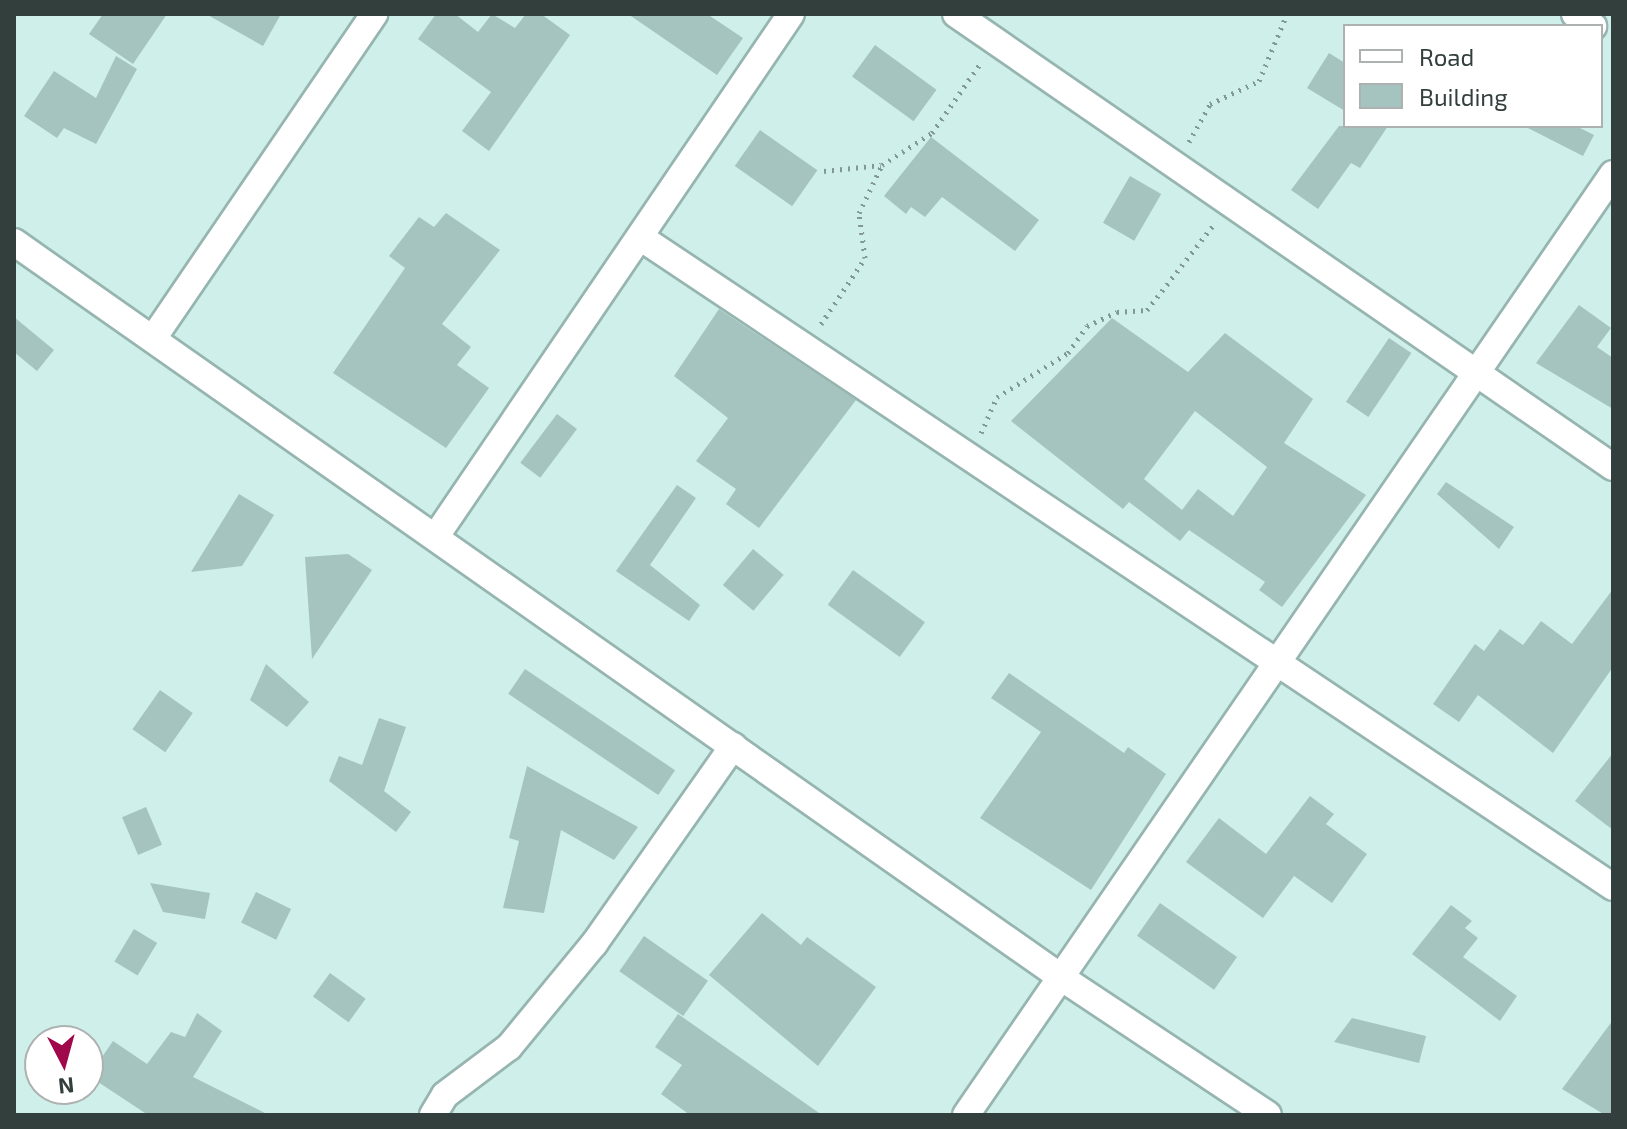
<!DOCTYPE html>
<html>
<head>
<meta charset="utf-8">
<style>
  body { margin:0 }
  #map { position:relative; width:1627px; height:1129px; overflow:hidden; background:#cfefea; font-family:"Exo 2",sans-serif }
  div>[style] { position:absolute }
  .building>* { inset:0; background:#a5c4bf; transform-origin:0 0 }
  .path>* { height:5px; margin-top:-2.5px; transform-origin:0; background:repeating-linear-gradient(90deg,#819894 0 2px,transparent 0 8px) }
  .roads { filter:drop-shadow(2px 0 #97b5b0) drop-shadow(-2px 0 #97b5b0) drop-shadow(0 2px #97b5b0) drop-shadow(0 -2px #97b5b0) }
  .street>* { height:26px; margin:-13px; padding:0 13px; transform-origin:13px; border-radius:13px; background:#fff }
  span { translate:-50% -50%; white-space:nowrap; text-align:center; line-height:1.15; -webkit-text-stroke:7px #fff; paint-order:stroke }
  .frame { position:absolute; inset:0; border:16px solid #323f3d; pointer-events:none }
  .legend { position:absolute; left:1343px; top:24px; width:260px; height:104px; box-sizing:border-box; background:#fff; border:2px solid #adb2b1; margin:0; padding:10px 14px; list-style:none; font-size:24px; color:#323f3d }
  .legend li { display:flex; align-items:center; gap:16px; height:40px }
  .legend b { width:40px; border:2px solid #adb2b1 }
  .north { position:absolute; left:24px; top:1025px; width:80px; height:80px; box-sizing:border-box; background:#fff; border:2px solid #adb2b1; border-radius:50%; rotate:174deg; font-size:22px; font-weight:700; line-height:32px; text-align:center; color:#323f3d }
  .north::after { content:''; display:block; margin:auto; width:28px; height:36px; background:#a0084b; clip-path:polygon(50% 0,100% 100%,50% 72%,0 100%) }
</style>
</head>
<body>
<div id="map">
  <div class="building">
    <i style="clip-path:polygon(103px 14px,167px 14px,133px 64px,89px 34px)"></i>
    <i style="clip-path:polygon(206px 14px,281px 14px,263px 46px)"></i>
    <i style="clip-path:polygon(436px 14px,455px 14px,478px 32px,492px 14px,515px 28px,526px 14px,541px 14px,570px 35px,489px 151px,462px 131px,491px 92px,418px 39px)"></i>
    <i style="clip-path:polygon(628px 14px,707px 14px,743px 38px,717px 75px)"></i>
    <i style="left:875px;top:45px;width:76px;height:39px;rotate:36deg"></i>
    <i style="clip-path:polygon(1329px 53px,1345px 63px,1345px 111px,1307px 88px)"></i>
    <i style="clip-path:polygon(116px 56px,137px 69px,96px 144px,64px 128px,57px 138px,24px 116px,54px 71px,96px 98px)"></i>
    <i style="clip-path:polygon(1339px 126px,1388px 126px,1360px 168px,1351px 163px,1318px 209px,1291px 190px)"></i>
    <i style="clip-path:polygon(1524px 126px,1576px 126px,1594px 135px,1583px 156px)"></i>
    <i style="left:760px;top:130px;width:70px;height:44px;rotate:35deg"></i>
    <i style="clip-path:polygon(931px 137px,1039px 220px,1015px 251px,942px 197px,925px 217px,911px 207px,906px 214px,884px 196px)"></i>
    <i style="left:1130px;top:176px;width:36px;height:54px;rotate:30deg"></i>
    <i style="clip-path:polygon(446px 213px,500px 250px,442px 324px,471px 347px,457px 365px,489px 388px,446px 448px,333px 373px,405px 268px,389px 256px,419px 217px,434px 227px)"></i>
    <i style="clip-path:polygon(1579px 305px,1611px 328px,1597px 347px,1613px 358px,1613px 409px,1536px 363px)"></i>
    <i style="clip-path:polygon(719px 309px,856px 400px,759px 528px,726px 504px,736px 489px,696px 461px,728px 418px,674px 376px)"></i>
    <i style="clip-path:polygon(14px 317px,54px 350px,37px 371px,14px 352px)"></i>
    <i style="clip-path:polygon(evenodd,1112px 318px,1188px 372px,1225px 333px,1313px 399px,1284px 443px,1366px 495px,1282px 607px,1259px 590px,1265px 582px,1189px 530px,1180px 541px,1129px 502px,1123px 509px,1011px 421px,1112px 318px,1195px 411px,1267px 467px,1233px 516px,1198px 489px,1182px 510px,1144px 479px,1195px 411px)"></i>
    <i style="left:1389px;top:338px;width:27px;height:77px;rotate:34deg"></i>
    <i style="left:557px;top:414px;width:25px;height:61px;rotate:37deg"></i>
    <i style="clip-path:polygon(1446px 482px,1514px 527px,1499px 549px,1437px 494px)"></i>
    <i style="clip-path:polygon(677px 485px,696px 498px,650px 565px,700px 605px,689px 621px,616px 571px)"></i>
    <i style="clip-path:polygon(239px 494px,274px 515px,242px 566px,191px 572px)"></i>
    <i style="left:753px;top:549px;width:40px;height:47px;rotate:40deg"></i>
    <i style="clip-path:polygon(348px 554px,372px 570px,312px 659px,305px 557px)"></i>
    <i style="left:853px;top:570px;width:89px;height:43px;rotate:36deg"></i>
    <i style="clip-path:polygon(1613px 589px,1613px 667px,1553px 753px,1478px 695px,1459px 722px,1433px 704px,1475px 644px,1484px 651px,1500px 629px,1523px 645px,1541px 621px,1572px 644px)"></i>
    <i style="clip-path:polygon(266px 664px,309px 702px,287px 727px,250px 700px)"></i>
    <i style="left:525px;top:669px;width:181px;height:30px;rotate:34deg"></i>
    <i style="clip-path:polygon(1009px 673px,1124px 753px,1128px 747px,1166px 774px,1091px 890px,980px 818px,1041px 732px,991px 698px)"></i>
    <i style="left:160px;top:690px;width:40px;height:48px;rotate:35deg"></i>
    <i style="clip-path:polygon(379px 718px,406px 727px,384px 791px,411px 812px,396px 832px,329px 781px,339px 756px,362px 765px)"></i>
    <i style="clip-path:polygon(1613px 753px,1613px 830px,1575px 801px)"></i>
    <i style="clip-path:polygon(527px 766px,638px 827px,614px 860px,561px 830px,544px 913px,503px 908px,519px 841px,509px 838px)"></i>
    <i style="clip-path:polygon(1310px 796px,1334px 814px,1326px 824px,1367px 854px,1332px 903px,1294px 876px,1263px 918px,1186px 862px,1219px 818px,1266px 854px)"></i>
    <i style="left:146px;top:807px;width:41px;height:26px;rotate:67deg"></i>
    <i style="clip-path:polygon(150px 883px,210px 893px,205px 919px,163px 912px)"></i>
    <i style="left:256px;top:892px;width:39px;height:34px;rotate:26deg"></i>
    <i style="left:1160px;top:903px;width:94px;height:40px;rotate:35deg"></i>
    <i style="clip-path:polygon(1451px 905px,1472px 921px,1465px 928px,1478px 938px,1463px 957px,1517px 996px,1500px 1021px,1412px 954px)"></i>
    <i style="clip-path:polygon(762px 913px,801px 945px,807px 937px,876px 987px,818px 1066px,709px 975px)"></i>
    <i style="left:134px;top:929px;width:27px;height:38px;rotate:31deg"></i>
    <i style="left:644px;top:936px;width:78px;height:43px;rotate:35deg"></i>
    <i style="left:330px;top:973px;width:44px;height:29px;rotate:36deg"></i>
    <i style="clip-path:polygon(197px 1013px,222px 1031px,193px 1077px,269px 1115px,148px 1115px,89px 1076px,113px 1041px,147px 1064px,171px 1032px,185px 1037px)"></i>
    <i style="clip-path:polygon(678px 1014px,822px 1115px,690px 1115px,661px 1094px,682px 1065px,655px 1047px)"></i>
    <i style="clip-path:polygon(1352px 1018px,1426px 1036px,1419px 1063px,1334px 1042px)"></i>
    <i style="clip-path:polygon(1613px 1020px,1613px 1115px,1605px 1115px,1562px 1089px)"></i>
  </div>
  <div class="path">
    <i style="left:1189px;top:142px;width:43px;rotate:-61.1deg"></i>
    <i style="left:1210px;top:104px;width:54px;rotate:-25.1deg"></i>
    <i style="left:1259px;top:81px;width:73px;rotate:-67.3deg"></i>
    <i style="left:824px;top:171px;width:57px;rotate:-6deg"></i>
    <i style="left:821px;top:324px;width:79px;rotate:-56.3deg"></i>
    <i style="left:865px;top:258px;width:45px;rotate:-97.6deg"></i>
    <i style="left:859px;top:213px;width:53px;rotate:-64.4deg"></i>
    <i style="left:882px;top:165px;width:59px;rotate:-32.6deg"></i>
    <i style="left:932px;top:133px;width:84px;rotate:-55.2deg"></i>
    <i style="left:981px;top:433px;width:39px;rotate:-66deg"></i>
    <i style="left:997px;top:397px;width:84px;rotate:-31.8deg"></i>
    <i style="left:1068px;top:353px;width:33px;rotate:-55deg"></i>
    <i style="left:1087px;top:326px;width:33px;rotate:-25deg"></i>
    <i style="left:1117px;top:312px;width:30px;rotate:-4deg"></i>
    <i style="left:1147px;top:310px;width:110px;rotate:-52deg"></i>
  </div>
  <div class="roads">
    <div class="street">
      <i style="left:956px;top:14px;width:798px;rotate:34.59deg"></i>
      <i style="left:1575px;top:14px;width:22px;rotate:34deg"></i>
      <i style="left:640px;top:237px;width:1170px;rotate:33.74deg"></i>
      <i style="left:14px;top:242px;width:1281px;rotate:35.08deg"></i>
      <i style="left:1062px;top:978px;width:247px;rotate:33.6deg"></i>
      <i style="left:154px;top:337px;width:391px;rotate:-55.7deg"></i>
      <i style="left:436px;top:536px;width:631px;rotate:-55.78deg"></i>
      <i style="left:433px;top:1115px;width:23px;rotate:-59deg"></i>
      <i style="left:445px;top:1095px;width:80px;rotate:-36.9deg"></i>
      <i style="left:509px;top:1047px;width:134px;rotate:-50.5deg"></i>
      <i style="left:594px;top:944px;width:242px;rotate:-54.9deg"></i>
      <i style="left:966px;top:1115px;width:1142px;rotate:-55.49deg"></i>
    </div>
  </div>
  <div class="frame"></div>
  <ul class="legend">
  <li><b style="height:10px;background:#fff"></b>Road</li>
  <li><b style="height:22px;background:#a5c4bf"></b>Building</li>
  </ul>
  <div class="north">N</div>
</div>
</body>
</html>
